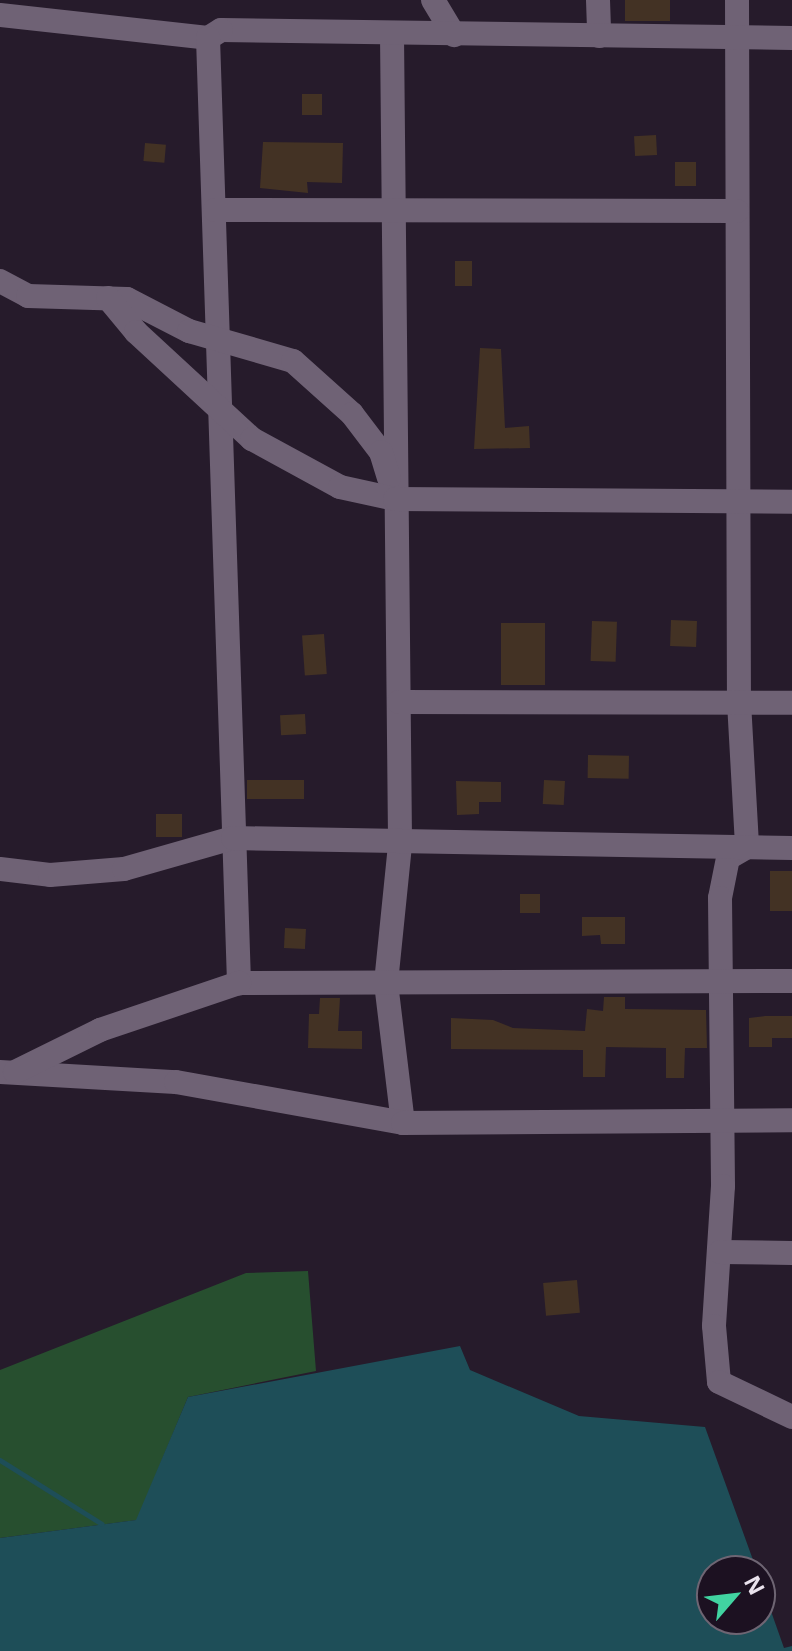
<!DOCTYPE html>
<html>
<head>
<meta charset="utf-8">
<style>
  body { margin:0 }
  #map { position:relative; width:792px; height:1651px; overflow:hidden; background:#261b2b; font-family:"Open Sans",sans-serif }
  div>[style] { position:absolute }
  .green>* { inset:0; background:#274f2f }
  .water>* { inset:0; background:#1e4e58 }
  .stream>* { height:5px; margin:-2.5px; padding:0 2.5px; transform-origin:2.5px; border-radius:2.5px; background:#1e4e58 }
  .building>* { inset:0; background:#433224; transform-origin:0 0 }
  .minor>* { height:24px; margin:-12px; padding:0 12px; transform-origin:12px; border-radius:12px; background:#6f6275 }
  span { translate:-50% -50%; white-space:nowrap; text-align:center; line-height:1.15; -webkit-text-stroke:8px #1c1121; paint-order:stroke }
  .north { position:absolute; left:696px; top:1555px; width:80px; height:80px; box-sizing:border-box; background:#1c1121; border:2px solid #6e6573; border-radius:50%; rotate:62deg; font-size:22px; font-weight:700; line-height:32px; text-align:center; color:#eae2ed }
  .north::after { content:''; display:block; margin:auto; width:28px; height:36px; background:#41d4a1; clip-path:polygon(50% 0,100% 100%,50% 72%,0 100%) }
</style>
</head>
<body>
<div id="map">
  <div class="green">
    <i style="clip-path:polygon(308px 1271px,316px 1371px,188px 1397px,137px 1520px,0 1538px,0 1370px,246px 1273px)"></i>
  </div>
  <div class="water">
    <i style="clip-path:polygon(460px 1346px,470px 1370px,579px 1416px,705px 1427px,757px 1571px,712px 1571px,712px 1619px,760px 1619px,760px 1580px,784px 1648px,792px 1646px,792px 1651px,0 1651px,0 1538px,136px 1520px,188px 1397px)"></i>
  </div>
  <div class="stream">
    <i style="left:0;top:1460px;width:120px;rotate:32.1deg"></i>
  </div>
  <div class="building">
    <i style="left:625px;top:0;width:45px;height:21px"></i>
    <i style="left:302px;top:94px;width:20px;height:21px"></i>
    <i style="left:656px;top:135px;width:20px;height:22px;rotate:87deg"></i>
    <i style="clip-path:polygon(263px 142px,343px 143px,342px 183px,307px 182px,308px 193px,260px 188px)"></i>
    <i style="left:145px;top:143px;width:21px;height:18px;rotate:5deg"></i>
    <i style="left:675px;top:162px;width:21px;height:24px"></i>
    <i style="left:455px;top:261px;width:17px;height:25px"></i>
    <i style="clip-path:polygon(480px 348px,501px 349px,505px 428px,529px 426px,530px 448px,474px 449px)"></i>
    <i style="left:671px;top:620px;width:26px;height:26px;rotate:2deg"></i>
    <i style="left:592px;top:621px;width:25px;height:40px;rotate:2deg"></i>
    <i style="left:501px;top:623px;width:44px;height:62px"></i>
    <i style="left:324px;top:634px;width:40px;height:22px;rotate:86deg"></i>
    <i style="left:305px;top:714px;width:20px;height:25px;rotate:87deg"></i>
    <i style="left:588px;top:755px;width:41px;height:23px;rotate:1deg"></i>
    <i style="left:247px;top:780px;width:57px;height:19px"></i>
    <i style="left:544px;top:780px;width:21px;height:24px;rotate:3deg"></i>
    <i style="clip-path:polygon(456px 781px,501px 782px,501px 802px,479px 802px,479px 814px,457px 815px)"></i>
    <i style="left:182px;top:814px;width:23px;height:26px;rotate:90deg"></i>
    <i style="left:770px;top:871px;width:22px;height:40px"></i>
    <i style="left:520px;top:894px;width:20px;height:19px"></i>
    <i style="clip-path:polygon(582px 917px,625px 917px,625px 944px,601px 944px,600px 935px,582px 936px)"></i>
    <i style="left:285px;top:928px;width:21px;height:20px;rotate:3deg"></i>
    <i style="clip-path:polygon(604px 997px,625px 997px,625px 1009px,706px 1010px,707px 1048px,685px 1048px,684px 1078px,666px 1078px,666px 1048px,606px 1047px,605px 1077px,583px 1077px,583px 1050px,451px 1049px,451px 1018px,493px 1020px,513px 1028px,585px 1031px,587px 1009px,603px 1011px)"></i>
    <i style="clip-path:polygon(320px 998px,340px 998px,338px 1031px,362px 1031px,362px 1049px,308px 1048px,309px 1014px,319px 1014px)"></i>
    <i style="clip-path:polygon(765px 1016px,792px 1016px,792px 1038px,772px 1038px,772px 1047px,749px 1047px,749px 1018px)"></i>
    <i style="left:577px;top:1280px;width:33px;height:34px;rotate:85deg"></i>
  </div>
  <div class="minor">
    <i style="left:433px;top:0;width:41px;rotate:59deg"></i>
    <i style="left:598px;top:0;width:36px;rotate:88deg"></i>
    <i style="left:737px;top:0;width:702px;rotate:89.84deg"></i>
    <i style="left:739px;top:702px;width:145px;rotate:86.8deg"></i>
    <i style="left:747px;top:847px;width:22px;rotate:150deg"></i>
    <i style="left:728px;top:858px;width:41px;rotate:101.3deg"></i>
    <i style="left:720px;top:898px;width:288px;rotate:89.4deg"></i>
    <i style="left:723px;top:1186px;width:140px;rotate:93.7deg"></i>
    <i style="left:714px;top:1326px;width:56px;rotate:84.9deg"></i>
    <i style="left:719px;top:1382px;width:81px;rotate:25.6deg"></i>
    <i style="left:0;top:15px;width:209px;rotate:6.3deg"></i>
    <i style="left:392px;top:35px;width:810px;rotate:89.43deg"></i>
    <i style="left:400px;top:845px;width:139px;rotate:95.8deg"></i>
    <i style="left:386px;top:983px;width:141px;rotate:83.1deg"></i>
    <i style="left:792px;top:38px;width:571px;rotate:-179.2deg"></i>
    <i style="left:221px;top:30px;width:15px;rotate:148deg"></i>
    <i style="left:208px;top:38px;width:946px;rotate:88.12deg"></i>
    <i style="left:239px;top:983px;width:553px;rotate:-0.21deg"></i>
    <i style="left:215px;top:210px;width:522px;rotate:0.11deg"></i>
    <i style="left:0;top:281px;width:32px;rotate:28deg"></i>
    <i style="left:28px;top:296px;width:99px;rotate:1.7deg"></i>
    <i style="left:127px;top:299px;width:70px;rotate:27.3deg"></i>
    <i style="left:189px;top:331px;width:108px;rotate:16.1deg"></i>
    <i style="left:293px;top:361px;width:79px;rotate:41.9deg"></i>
    <i style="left:352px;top:414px;width:48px;rotate:52.7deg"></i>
    <i style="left:381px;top:452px;width:27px;rotate:73deg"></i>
    <i style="left:108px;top:298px;width:44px;rotate:50.5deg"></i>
    <i style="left:136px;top:332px;width:158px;rotate:42.7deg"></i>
    <i style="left:252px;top:439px;width:100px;rotate:28.6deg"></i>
    <i style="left:340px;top:487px;width:56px;rotate:12.3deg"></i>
    <i style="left:395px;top:499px;width:397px;rotate:0.4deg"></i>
    <i style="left:399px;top:702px;width:393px;rotate:0.1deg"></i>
    <i style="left:0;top:869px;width:50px;rotate:6.8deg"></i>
    <i style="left:50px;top:875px;width:74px;rotate:-4.6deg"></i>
    <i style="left:124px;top:869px;width:113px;rotate:-15.9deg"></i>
    <i style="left:233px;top:838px;width:559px;rotate:1.02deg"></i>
    <i style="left:0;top:1072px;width:176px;rotate:3.3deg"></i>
    <i style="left:176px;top:1082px;width:231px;rotate:10.2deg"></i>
    <i style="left:403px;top:1123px;width:389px;rotate:-0.4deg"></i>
    <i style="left:15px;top:1072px;width:95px;rotate:-26.3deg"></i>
    <i style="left:100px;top:1030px;width:147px;rotate:-18.7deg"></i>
    <i style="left:720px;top:1252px;width:72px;rotate:0.8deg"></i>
  </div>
  <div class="north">N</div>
</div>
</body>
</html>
